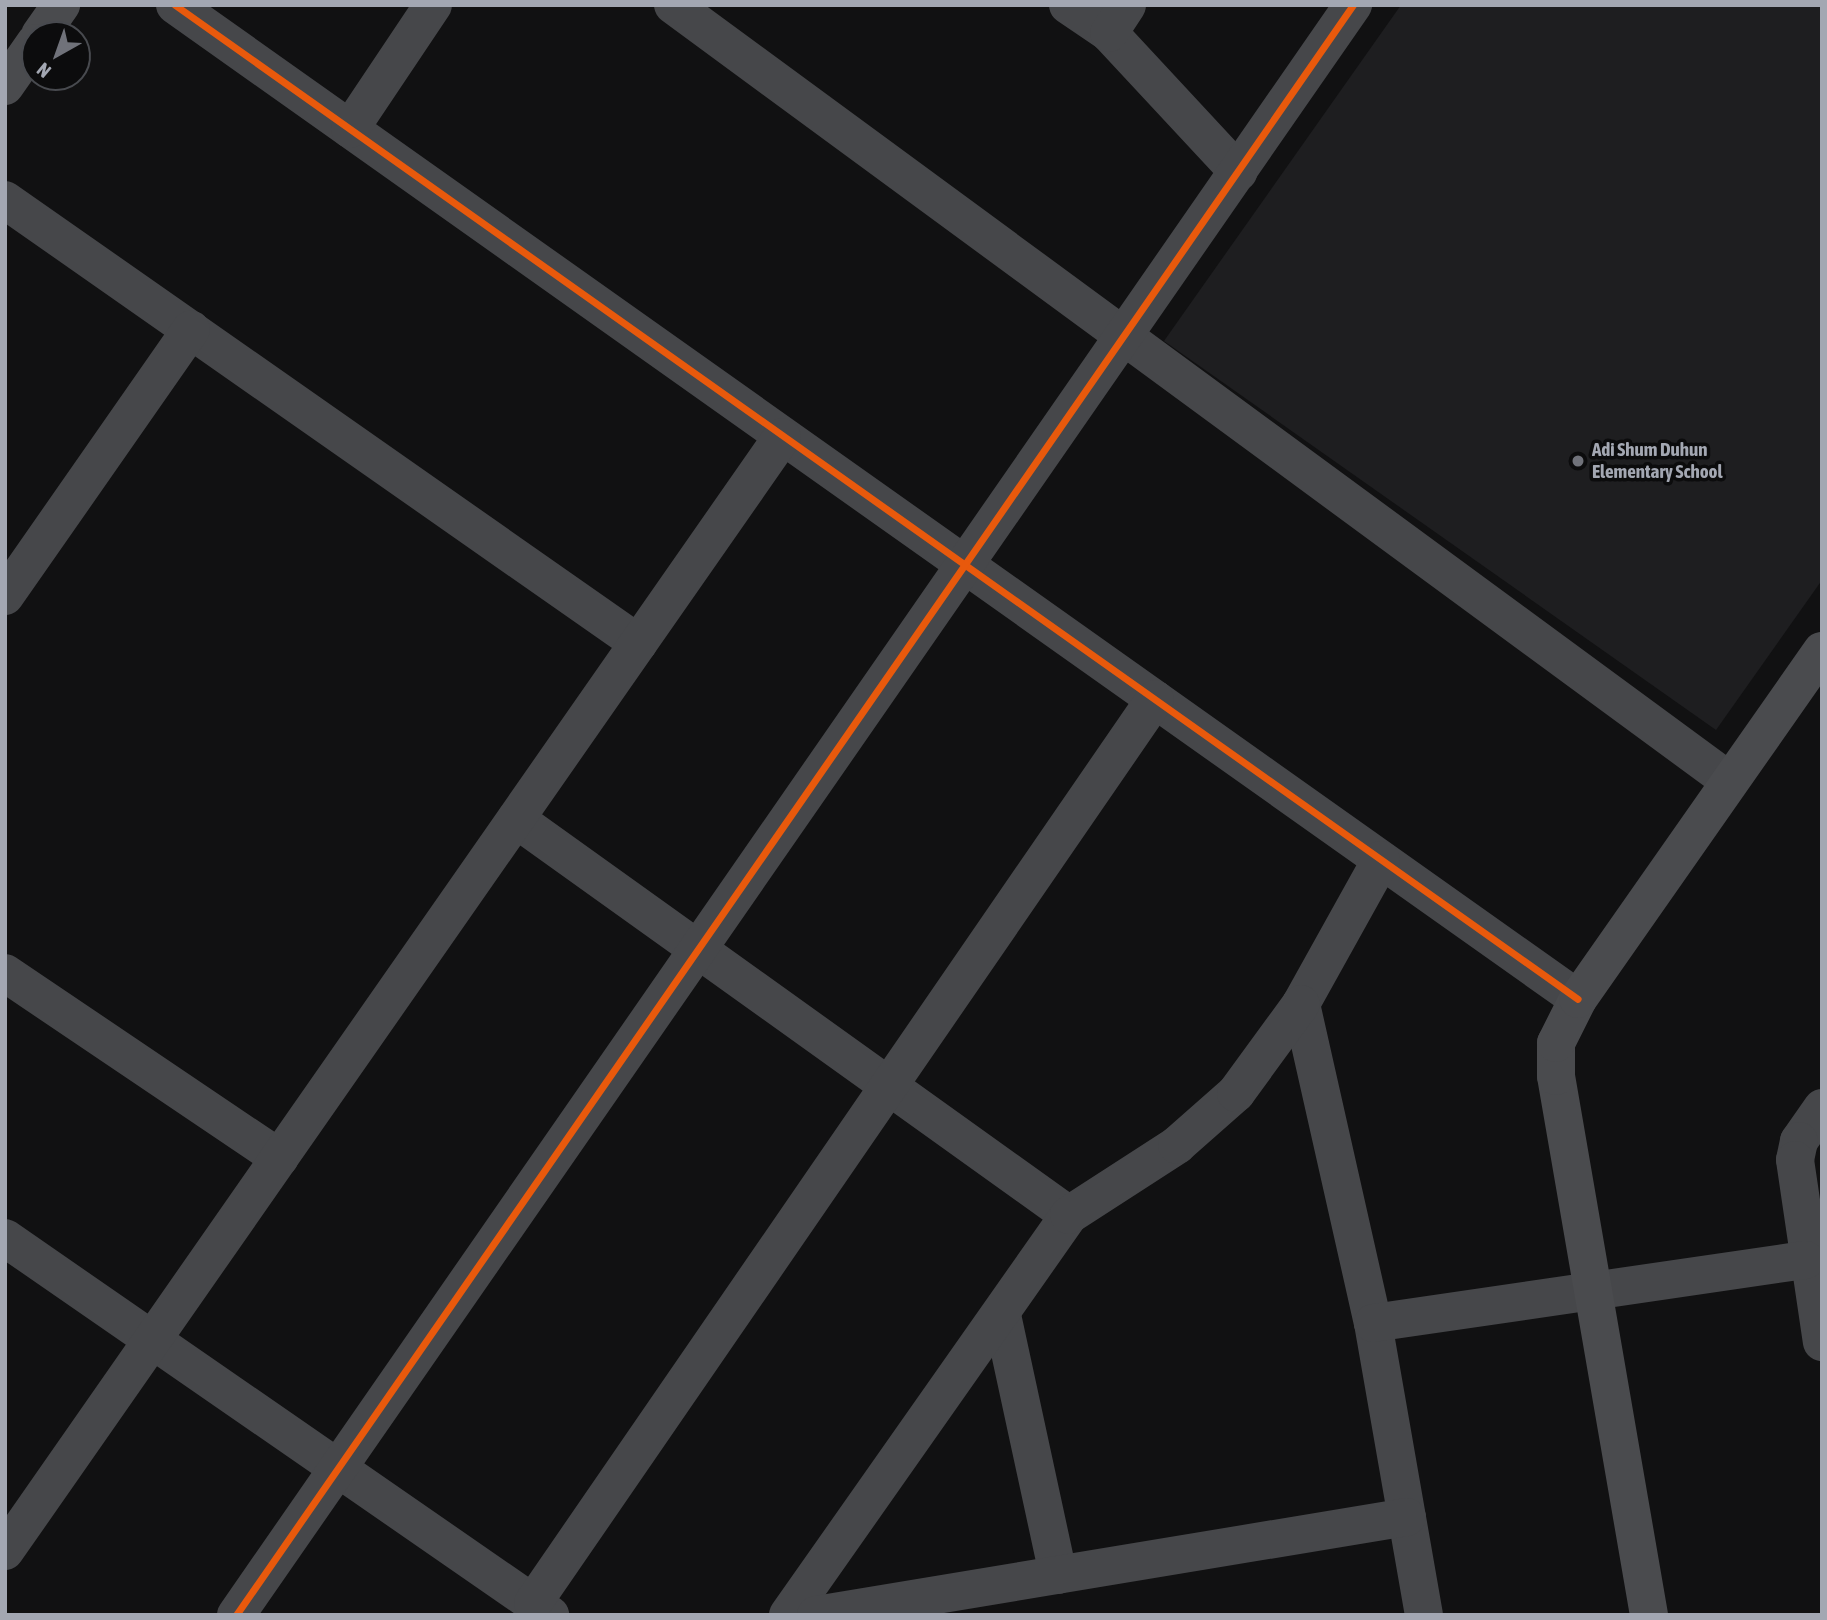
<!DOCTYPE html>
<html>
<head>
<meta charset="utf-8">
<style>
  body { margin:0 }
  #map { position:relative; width:1827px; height:1620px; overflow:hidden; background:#111112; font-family:"Asap Condensed",sans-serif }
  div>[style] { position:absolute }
  .built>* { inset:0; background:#1e1e20 }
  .street>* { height:38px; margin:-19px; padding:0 19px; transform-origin:19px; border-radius:19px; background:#46474a }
  .secondary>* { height:38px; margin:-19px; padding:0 19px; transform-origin:19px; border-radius:19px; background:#4a4b4e }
  .cycleway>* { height:7px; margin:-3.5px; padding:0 3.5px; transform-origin:3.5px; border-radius:3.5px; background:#e8590c }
  .dots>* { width:19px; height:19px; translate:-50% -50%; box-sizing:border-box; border:4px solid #0c0c0d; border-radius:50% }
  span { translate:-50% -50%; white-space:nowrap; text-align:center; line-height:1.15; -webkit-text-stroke:7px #0c0c0d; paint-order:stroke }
  .poi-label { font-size:19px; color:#a3a7b2; font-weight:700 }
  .left { translate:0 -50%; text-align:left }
  .frame { position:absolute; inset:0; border:7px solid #a3a7b2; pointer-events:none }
  .north { position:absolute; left:21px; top:21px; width:70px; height:70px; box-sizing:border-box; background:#0c0c0d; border:2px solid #484a4f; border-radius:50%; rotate:220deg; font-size:19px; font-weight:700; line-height:28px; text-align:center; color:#a3a7b2 }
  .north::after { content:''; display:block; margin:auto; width:24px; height:32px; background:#70727a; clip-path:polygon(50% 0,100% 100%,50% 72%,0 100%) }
</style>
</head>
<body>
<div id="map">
  <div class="built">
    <i style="clip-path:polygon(1401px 5px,1822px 5px,1822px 580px,1716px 730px,1164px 341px)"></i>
  </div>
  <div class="street">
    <i style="left:175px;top:5px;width:1719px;rotate:35.32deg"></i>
    <i style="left:673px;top:5px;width:1309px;rotate:36.3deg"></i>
    <i style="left:1068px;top:5px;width:50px;rotate:34.3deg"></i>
    <i style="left:1109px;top:33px;width:190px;rotate:47.1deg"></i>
    <i style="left:1109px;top:33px;width:33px;rotate:-57deg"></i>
    <i style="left:350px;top:129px;width:149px;rotate:-56.2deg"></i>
    <i style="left:5px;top:200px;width:773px;rotate:34.99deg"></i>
    <i style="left:5px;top:596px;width:325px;rotate:-55.1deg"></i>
    <i style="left:516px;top:819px;width:680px;rotate:35.61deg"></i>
    <i style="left:1381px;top:860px;width:165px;rotate:119.1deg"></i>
    <i style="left:1301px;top:1004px;width:327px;rotate:77.3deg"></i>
    <i style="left:1373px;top:1323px;width:296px;rotate:80.1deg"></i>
    <i style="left:5px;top:973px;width:331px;rotate:34deg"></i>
    <i style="left:1822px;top:1108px;width:40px;rotate:124.9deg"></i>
    <i style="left:1799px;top:1141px;width:19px;rotate:102deg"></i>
    <i style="left:1795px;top:1160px;width:184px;rotate:81.6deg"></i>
    <i style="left:5px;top:1238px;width:663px;rotate:34.67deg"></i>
    <i style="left:1002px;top:1315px;width:266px;rotate:77.8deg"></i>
    <i style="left:1373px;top:1323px;width:437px;rotate:-8.3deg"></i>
    <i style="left:5px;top:1551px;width:1358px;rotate:-55.1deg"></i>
    <i style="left:533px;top:1603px;width:1097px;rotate:-55.47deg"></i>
    <i style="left:236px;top:1615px;width:1960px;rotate:-55.25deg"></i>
    <i style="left:788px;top:1615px;width:489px;rotate:-54.9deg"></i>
    <i style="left:1069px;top:1215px;width:129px;rotate:-32.9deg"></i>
    <i style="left:1177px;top:1145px;width:79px;rotate:-41.4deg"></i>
    <i style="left:1236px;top:1093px;width:110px;rotate:-53.9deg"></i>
    <i style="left:816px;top:1615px;width:599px;rotate:-9.42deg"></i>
  </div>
  <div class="secondary">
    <i style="left:40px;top:35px;width:37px;rotate:-55deg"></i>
    <i style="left:5px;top:86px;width:52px;rotate:-55.1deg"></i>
    <i style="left:1649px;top:1615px;width:547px;rotate:-99.79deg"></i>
    <i style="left:1556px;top:1076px;width:33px;rotate:-90deg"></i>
    <i style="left:1556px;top:1043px;width:49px;rotate:-63.4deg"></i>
    <i style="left:1578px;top:999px;width:425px;rotate:-55deg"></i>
  </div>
  <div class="cycleway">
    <i style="left:175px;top:5px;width:1719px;rotate:35.32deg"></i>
    <i style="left:236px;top:1615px;width:1960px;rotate:-55.25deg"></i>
  </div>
  <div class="dots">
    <i style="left:1578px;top:461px;background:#70727a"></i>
  </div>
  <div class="poi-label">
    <span class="left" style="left:1592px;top:461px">Adi Shum Duhun<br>Elementary School</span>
  </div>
  <div class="frame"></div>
  <div class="north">N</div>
</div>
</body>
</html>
